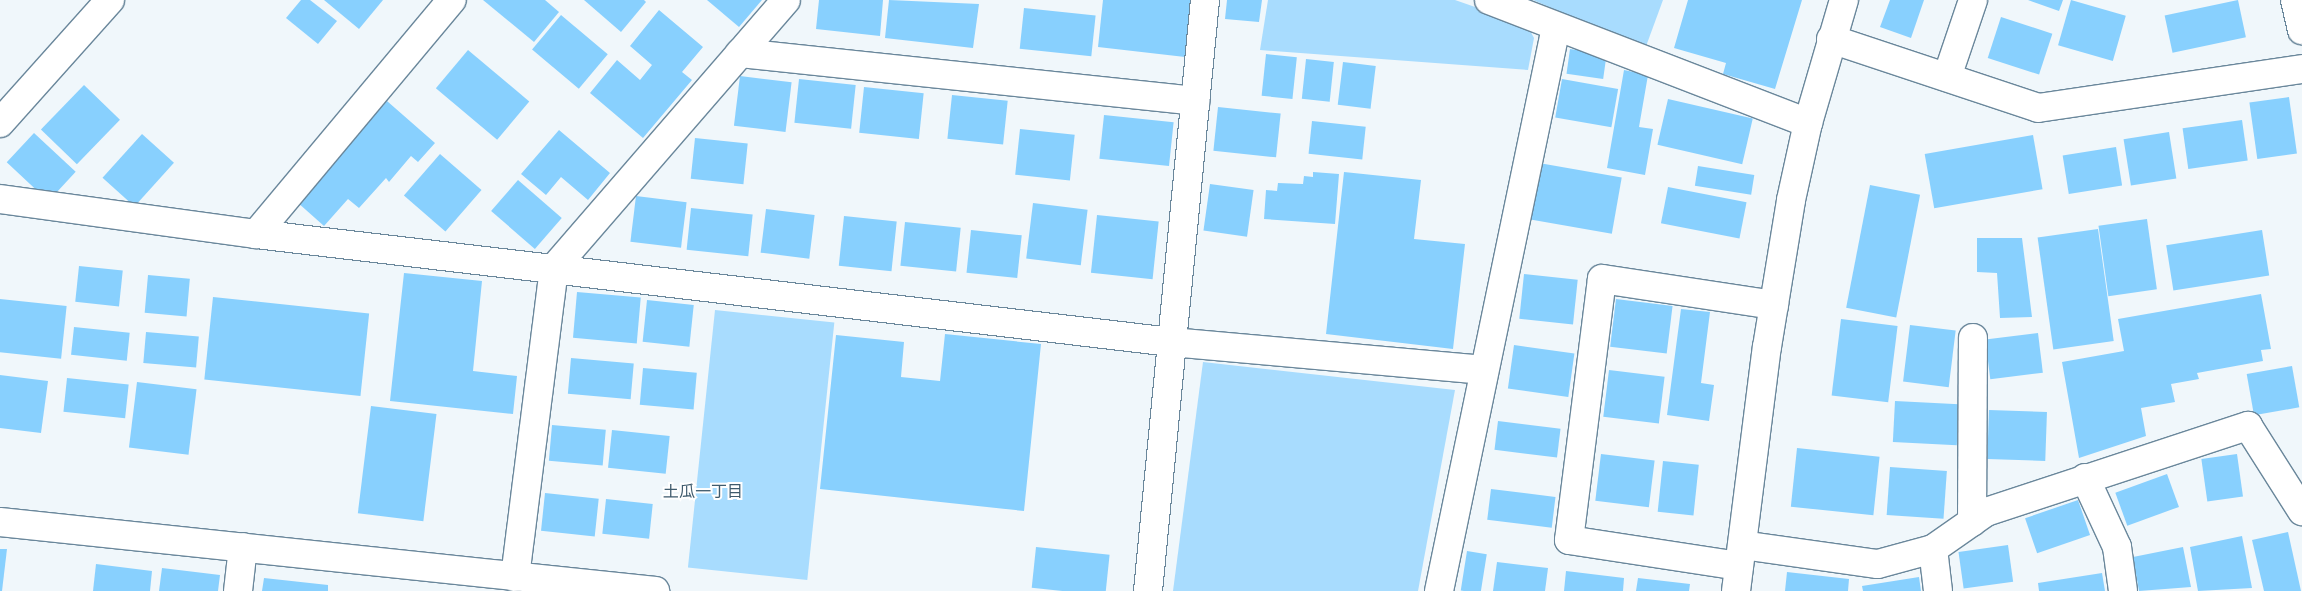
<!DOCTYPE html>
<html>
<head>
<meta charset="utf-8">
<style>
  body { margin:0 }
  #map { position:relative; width:2302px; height:591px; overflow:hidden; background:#f0f7fb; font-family:"IBM Plex Serif","Noto Sans JP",serif }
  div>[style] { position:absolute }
  .green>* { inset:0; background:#a8dcfe; transform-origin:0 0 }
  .building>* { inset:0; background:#88d0fe; transform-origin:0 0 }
  .roads { filter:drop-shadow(1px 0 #6a879b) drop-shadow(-1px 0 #6a879b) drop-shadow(0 1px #6a879b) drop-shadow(0 -1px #6a879b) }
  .street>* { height:28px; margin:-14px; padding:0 14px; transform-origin:14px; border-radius:14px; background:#fff }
  .secondary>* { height:28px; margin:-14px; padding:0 14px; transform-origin:14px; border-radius:14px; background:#fff }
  span { translate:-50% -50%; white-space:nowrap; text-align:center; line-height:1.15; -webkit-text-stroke:4px #fff; paint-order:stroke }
  .neighbourhood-label { font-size:16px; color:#3f5b6d }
</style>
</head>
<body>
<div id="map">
  <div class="green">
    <i style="clip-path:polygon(1268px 0,1455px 0,1527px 25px,1534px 38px,1528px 70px,1260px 50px)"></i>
    <i style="clip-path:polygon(1533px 0,1663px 0,1645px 49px)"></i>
    <i style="left:715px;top:310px;width:120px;height:259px;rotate:6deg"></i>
    <i style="clip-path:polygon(1203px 362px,1455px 390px,1418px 591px,1173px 591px)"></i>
  </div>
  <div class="building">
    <i style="clip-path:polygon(301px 0,310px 0,337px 21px,318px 44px,286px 18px)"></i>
    <i style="clip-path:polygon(324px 0,383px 0,359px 29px)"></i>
    <i style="clip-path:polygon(483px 0,545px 0,559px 12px,534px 42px)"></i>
    <i style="clip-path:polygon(584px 0,644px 0,646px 2px,621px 32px)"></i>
    <i style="clip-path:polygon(707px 0,762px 0,739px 27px)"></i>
    <i style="clip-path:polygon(819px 0,883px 0,880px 36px,816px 29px)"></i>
    <i style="clip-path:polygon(889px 0,979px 4px,973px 48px,885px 38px)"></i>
    <i style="clip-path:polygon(1103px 0,1191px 0,1185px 57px,1098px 47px)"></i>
    <i style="clip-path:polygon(1227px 0,1262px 0,1259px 22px,1225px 19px)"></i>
    <i style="clip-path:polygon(1688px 0,1802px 0,1775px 89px,1723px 74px,1726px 63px,1674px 48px)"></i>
    <i style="clip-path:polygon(1890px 0,1924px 0,1911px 38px,1880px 27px)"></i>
    <i style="clip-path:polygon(2028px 0,2063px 0,2059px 11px)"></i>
    <i style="left:2071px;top:0;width:57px;height:47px;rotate:16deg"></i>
    <i style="left:2238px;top:0;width:38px;height:75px;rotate:78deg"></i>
    <i style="left:1024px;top:8px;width:72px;height:41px;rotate:6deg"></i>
    <i style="clip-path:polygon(659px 10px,703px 47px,682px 72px,692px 80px,643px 138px,590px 93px,617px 60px,640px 80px,652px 65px,630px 46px)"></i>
    <i style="left:561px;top:15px;width:61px;height:45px;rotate:40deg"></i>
    <i style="left:2001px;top:17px;width:54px;height:43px;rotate:18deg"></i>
    <i style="left:1570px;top:49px;width:37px;height:25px;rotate:8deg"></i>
    <i style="left:468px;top:50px;width:80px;height:50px;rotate:40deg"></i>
    <i style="left:1266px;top:54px;width:31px;height:42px;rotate:6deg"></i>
    <i style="left:1306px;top:59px;width:28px;height:40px;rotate:6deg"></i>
    <i style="left:1343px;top:62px;width:33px;height:43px;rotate:7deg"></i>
    <i style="clip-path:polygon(1624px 70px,1648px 75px,1639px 127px,1653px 129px,1645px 175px,1607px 168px)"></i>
    <i style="left:740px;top:76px;width:52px;height:50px;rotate:7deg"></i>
    <i style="left:799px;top:79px;width:57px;height:44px;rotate:6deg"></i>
    <i style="left:1562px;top:79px;width:57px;height:39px;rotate:10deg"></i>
    <i style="left:84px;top:85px;width:50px;height:62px;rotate:44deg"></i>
    <i style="left:864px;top:87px;width:60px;height:46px;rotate:6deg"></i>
    <i style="left:952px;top:95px;width:56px;height:44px;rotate:6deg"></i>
    <i style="left:2289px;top:97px;width:57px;height:40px;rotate:82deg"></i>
    <i style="left:1668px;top:99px;width:87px;height:47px;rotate:13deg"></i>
    <i style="clip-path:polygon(387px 101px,435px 143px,418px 162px,411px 156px,389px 182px,386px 178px,359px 208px,348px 199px,324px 226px,297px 202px)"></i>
    <i style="left:1218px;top:107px;width:63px;height:44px;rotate:6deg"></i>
    <i style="left:1104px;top:115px;width:70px;height:44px;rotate:6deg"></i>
    <i style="left:2242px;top:120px;width:41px;height:60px;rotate:82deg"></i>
    <i style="left:1312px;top:121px;width:54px;height:33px;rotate:6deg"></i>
    <i style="left:1020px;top:129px;width:55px;height:46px;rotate:6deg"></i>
    <i style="clip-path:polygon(559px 130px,610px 173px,588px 200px,561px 177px,546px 195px,521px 174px)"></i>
    <i style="left:2169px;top:132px;width:47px;height:46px;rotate:81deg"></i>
    <i style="left:34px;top:133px;width:57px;height:40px;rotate:43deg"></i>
    <i style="left:142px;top:134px;width:43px;height:59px;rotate:42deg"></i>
    <i style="left:2033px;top:135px;width:55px;height:110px;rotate:80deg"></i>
    <i style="left:695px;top:138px;width:53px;height:41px;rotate:6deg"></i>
    <i style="left:2116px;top:147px;width:39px;height:54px;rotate:81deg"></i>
    <i style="left:440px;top:154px;width:55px;height:55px;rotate:41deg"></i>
    <i style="left:1539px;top:163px;width:84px;height:57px;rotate:10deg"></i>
    <i style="left:1698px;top:166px;width:57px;height:20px;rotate:9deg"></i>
    <i style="clip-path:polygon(1313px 172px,1339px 174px,1335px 224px,1264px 219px,1266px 190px,1277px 191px,1278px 183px,1303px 184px,1304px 176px,1313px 177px)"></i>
    <i style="clip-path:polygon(1344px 172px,1421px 180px,1414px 239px,1465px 244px,1453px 349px,1326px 334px)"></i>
    <i style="left:518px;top:180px;width:58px;height:41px;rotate:41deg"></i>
    <i style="left:1210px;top:184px;width:44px;height:47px;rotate:8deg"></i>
    <i style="left:1870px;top:185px;width:51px;height:125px;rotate:11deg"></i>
    <i style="left:1668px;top:187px;width:80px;height:37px;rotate:11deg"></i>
    <i style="left:636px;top:196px;width:51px;height:46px;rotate:7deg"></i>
    <i style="left:1033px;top:203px;width:55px;height:56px;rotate:7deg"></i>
    <i style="left:691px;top:208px;width:62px;height:42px;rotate:6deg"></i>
    <i style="left:766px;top:209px;width:49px;height:44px;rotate:7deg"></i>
    <i style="left:1097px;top:215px;width:62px;height:58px;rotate:6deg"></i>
    <i style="left:844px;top:216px;width:53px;height:50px;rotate:6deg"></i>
    <i style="left:2147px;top:219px;width:71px;height:49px;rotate:82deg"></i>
    <i style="left:905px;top:222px;width:56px;height:44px;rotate:6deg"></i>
    <i style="left:2098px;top:229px;width:113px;height:61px;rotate:82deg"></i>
    <i style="left:971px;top:230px;width:51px;height:43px;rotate:6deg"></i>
    <i style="left:2262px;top:230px;width:46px;height:97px;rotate:81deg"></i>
    <i style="clip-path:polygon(1977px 238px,2022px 238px,2032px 317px,2000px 318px,1997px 273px,1977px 272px)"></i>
    <i style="left:79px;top:266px;width:44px;height:36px;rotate:6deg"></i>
    <i style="clip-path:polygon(404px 273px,482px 281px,473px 371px,517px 376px,513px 414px,390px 401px)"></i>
    <i style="left:1524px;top:274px;width:54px;height:45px;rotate:6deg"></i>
    <i style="left:148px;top:275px;width:42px;height:38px;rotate:5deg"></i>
    <i style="left:577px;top:292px;width:64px;height:46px;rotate:5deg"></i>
    <i style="clip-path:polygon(2261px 294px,2271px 349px,2261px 350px,2263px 361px,2197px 373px,2199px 379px,2171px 384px,2175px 402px,2141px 408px,2146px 436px,2079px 458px,2062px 362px,2124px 351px,2118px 319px)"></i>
    <i style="left:213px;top:297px;width:157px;height:83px;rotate:6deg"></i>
    <i style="left:0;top:299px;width:67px;height:53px;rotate:6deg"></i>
    <i style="left:1616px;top:299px;width:57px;height:48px;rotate:7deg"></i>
    <i style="left:647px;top:300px;width:47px;height:42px;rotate:6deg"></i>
    <i style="clip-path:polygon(1681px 309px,1710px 312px,1701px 383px,1714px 385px,1709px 421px,1667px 415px)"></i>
    <i style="left:1841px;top:319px;width:57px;height:77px;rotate:7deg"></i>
    <i style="left:1910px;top:325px;width:46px;height:57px;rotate:7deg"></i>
    <i style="left:74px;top:327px;width:56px;height:28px;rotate:6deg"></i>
    <i style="left:146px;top:332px;width:53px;height:31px;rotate:5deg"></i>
    <i style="left:2038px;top:333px;width:40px;height:53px;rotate:83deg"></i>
    <i style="clip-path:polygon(945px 334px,1041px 344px,1024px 511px,820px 489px,836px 335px,904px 342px,901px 377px,940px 381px)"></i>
    <i style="left:1514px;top:345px;width:61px;height:44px;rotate:8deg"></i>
    <i style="left:571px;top:358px;width:63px;height:36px;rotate:5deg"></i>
    <i style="left:2292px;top:366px;width:42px;height:46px;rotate:80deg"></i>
    <i style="left:643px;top:368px;width:54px;height:37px;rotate:5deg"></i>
    <i style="left:1609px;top:370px;width:56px;height:47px;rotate:7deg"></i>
    <i style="clip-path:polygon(0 375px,48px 381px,41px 433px,0 428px)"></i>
    <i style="left:67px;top:378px;width:62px;height:34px;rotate:6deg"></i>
    <i style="left:137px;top:382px;width:60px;height:66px;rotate:7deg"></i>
    <i style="left:1895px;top:401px;width:64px;height:41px;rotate:3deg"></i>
    <i style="left:371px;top:406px;width:66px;height:108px;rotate:7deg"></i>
    <i style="left:1989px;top:410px;width:58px;height:49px;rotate:2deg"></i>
    <i style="left:1498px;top:421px;width:63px;height:29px;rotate:7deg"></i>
    <i style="left:552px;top:425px;width:54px;height:36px;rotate:5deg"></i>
    <i style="left:612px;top:430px;width:58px;height:38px;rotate:6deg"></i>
    <i style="left:1797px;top:448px;width:83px;height:59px;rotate:6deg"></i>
    <i style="left:1601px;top:454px;width:54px;height:47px;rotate:7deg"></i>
    <i style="left:2237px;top:454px;width:43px;height:36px;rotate:82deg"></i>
    <i style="left:1663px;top:461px;width:36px;height:51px;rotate:6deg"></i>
    <i style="left:1890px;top:467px;width:57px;height:48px;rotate:4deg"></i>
    <i style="left:2167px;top:474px;width:35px;height:55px;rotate:70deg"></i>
    <i style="left:1491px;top:489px;width:65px;height:31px;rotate:7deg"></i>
    <i style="left:545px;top:493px;width:54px;height:38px;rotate:6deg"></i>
    <i style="left:606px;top:499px;width:47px;height:35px;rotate:6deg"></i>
    <i style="left:2078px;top:500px;width:37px;height:56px;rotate:71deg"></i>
    <i style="clip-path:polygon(2288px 532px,2301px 591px,2264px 591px,2252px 540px)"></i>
    <i style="clip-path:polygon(2242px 536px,2252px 588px,2198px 591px,2190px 547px)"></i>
    <i style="left:2008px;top:545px;width:37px;height:50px;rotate:82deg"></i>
    <i style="left:1036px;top:547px;width:74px;height:41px;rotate:6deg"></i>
    <i style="clip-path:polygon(2183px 547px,2191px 587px,2139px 591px,2133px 557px)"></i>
    <i style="clip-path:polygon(0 549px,7px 549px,2px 591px,0 591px)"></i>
    <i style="left:1467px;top:551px;width:20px;height:40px;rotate:9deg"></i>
    <i style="clip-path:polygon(1497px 562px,1548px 568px,1545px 591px,1493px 591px)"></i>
    <i style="clip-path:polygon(96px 564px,152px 571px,150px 591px,93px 591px)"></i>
    <i style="clip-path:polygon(162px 568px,220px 575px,218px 591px,159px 591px)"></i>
    <i style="clip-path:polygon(1566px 571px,1624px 578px,1623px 591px,1564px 591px)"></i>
    <i style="clip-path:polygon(1787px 572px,1849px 579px,1848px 591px,1785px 591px)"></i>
    <i style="clip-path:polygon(2102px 573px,2105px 591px,2039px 591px,2038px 583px)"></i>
    <i style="clip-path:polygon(1919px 577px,1921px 591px,1863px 591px,1862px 586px)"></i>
    <i style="clip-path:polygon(264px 578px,328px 585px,328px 591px,262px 591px)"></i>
    <i style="clip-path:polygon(1638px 578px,1690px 584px,1689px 591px,1636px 591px)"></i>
  </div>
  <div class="roads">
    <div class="street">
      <i style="left:1489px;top:0;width:342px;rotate:21.1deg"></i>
      <i style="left:2295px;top:0;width:31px;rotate:77deg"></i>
      <i style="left:1831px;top:39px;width:218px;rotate:18.4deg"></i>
      <i style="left:2038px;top:108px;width:267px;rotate:-8.4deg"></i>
      <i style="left:740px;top:53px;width:458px;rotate:6deg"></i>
      <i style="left:1947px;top:77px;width:81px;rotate:-71.3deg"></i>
      <i style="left:0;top:123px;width:165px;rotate:-48.2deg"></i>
      <i style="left:0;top:199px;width:258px;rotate:7.8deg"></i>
      <i style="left:256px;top:234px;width:921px;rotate:6.73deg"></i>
      <i style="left:1171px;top:342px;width:312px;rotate:5.1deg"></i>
      <i style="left:256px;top:234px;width:305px;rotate:-50.1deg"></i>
      <i style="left:2085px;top:478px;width:76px;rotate:65.1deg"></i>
      <i style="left:2117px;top:547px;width:44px;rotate:82.2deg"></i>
      <i style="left:0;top:522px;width:659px;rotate:6.01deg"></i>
      <i style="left:1972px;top:522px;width:184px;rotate:-89.7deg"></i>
      <i style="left:1742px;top:545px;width:137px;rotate:8deg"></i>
      <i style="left:1878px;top:564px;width:57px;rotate:-15.3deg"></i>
      <i style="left:1933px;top:549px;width:65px;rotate:-34.9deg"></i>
      <i style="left:1986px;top:512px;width:276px;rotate:-18.2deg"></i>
      <i style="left:2248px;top:426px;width:101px;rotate:57.6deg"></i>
      <i style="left:1933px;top:549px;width:42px;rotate:83.2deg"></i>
      <i style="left:1739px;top:566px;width:172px;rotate:-171.3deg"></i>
      <i style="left:1569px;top:540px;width:263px;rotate:-82.8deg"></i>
      <i style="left:1602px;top:279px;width:174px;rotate:8.6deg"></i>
      <i style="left:515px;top:577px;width:311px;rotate:-82.8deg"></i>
      <i style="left:554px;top:268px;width:354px;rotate:-49.1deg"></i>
      <i style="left:238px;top:591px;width:44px;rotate:-83.5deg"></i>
      <i style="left:1148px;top:591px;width:594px;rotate:-84.49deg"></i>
      <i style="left:1439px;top:591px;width:576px;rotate:-78.28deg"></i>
    </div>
    <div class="secondary">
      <i style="left:1736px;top:591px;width:246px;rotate:-82.8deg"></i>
      <i style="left:1767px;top:347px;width:149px;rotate:-80.7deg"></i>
      <i style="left:1791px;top:200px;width:79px;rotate:-77.6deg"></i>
      <i style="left:1808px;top:123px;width:128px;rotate:-73.7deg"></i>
    </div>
  </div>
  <div class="neighbourhood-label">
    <span style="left:703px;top:491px">土瓜一丁目</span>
  </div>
</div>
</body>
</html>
